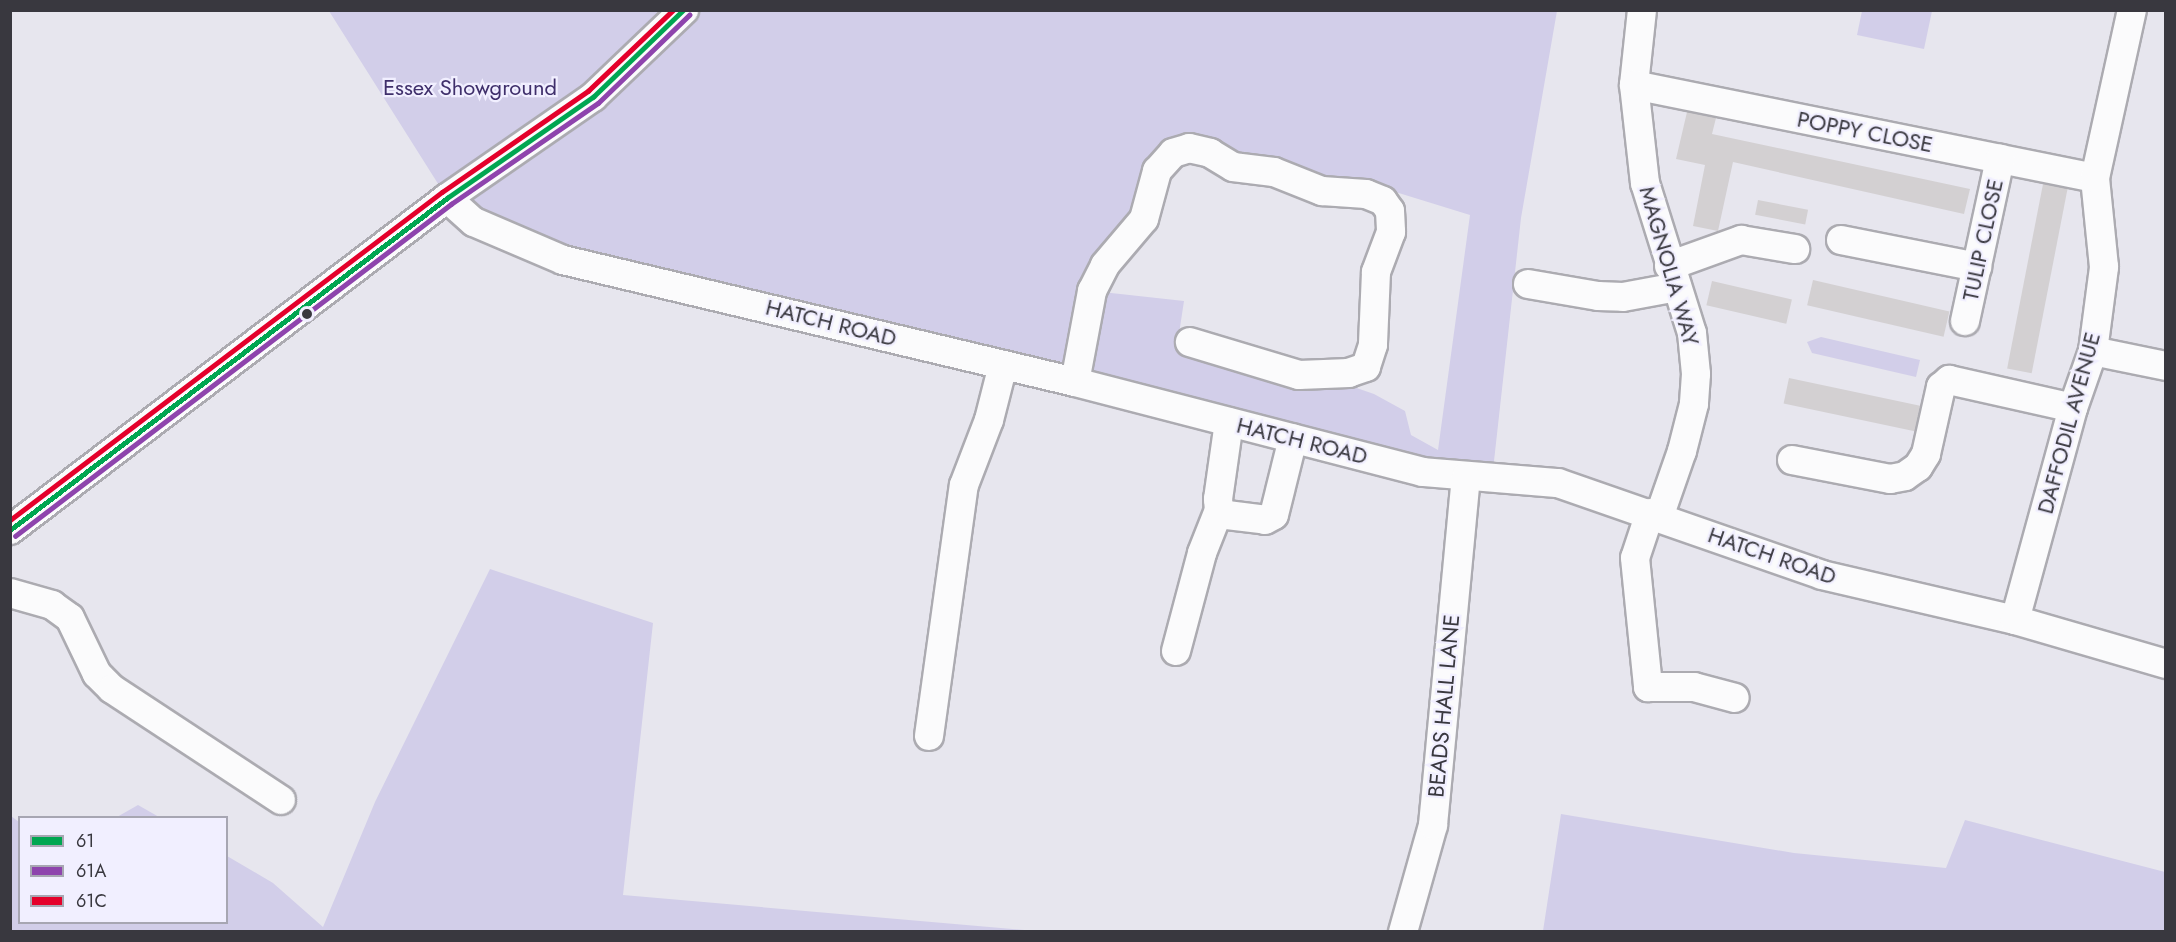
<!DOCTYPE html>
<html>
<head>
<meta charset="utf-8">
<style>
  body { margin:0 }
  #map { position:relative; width:2176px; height:942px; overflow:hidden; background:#e7e6ee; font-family:Jost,sans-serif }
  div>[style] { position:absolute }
  .green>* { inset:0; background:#d2cee9 }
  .building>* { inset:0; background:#d3d0d2; transform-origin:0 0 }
  .roads { filter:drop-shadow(2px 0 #acabb1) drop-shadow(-2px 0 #acabb1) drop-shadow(0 2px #acabb1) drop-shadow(0 -2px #acabb1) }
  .minor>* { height:28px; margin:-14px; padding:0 14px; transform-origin:14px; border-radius:14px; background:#fbfbfc }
  .bus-1>* { height:4.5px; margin:-2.25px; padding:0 2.25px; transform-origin:2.25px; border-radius:2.25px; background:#00a651 }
  .bus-2>* { height:4.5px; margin:-2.25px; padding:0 2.25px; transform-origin:2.25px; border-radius:2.25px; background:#8e44ad }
  .bus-3>* { height:4.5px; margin:-2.25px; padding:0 2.25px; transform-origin:2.25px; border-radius:2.25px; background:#e4002b }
  .dots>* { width:16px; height:16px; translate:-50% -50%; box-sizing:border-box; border:3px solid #f1efff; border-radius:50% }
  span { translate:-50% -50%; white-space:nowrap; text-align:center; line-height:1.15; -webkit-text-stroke:4.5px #f1efff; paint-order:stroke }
  .park-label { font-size:22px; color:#3f2f6b }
  .street-label { font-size:22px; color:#39383f }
  .frame { position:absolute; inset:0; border:12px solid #39383f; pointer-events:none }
  .legend { position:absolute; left:18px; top:816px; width:210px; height:108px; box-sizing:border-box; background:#f1efff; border:2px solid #a7a6b2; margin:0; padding:8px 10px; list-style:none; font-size:18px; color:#39383f }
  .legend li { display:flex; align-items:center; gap:12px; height:30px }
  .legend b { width:30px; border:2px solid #a7a6b2 }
</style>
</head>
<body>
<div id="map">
  <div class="green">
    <i style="clip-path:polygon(329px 11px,1557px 11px,1521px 218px,1492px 479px,1435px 473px,1090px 386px,1102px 292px,1184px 301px,1177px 347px,1262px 379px,1342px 383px,1374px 394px,1405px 411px,1411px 435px,1438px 450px,1470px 215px,1389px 190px,1382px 201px,1366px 194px,1322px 191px,1288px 176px,1233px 167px,1210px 153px,1189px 148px,1173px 153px,1157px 171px,1144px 219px,1105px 265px,1092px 291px,1075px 382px,563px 260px,474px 222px,447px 198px)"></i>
    <i style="clip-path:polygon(1862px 11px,1932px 11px,1924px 49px,1857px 35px)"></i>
    <i style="clip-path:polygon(1821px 337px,1920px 360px,1916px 377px,1812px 353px,1807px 342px)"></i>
    <i style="clip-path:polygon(490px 569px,653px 623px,623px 895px,1035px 931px,11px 931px,11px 816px,19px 822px,20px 922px,226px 922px,227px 856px,273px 883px,323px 927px,375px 802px)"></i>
    <i style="clip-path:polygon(138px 805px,159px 817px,117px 817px)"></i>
    <i style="clip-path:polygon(1561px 814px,1794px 853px,1946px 868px,1965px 820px,2165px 872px,2165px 931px,1543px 931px)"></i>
  </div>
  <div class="building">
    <i style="clip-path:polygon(1687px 112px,1716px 118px,1712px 134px,1970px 189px,1964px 214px,1733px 162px,1718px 231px,1693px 226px,1705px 165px,1676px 159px)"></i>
    <i style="left:2043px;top:184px;width:25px;height:188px;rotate:11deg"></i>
    <i style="left:1758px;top:200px;width:51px;height:15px;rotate:11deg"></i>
    <i style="left:1813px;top:280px;width:140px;height:26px;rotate:13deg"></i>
    <i style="left:1712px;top:281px;width:82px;height:25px;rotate:13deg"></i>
    <i style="left:1789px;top:378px;width:134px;height:26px;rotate:12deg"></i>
  </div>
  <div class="roads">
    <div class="minor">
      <i style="left:1642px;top:10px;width:75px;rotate:96.1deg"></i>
      <i style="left:1634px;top:85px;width:99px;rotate:83.6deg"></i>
      <i style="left:1645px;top:183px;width:157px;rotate:72.6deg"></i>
      <i style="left:1692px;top:333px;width:41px;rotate:84.4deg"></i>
      <i style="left:1696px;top:374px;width:30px;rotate:94deg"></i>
      <i style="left:1694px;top:404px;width:49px;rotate:104.3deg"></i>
      <i style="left:1682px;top:451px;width:70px;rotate:109.2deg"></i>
      <i style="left:1634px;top:85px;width:470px;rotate:11.4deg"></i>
      <i style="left:447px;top:198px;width:36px;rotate:42deg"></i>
      <i style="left:474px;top:222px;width:97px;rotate:23.1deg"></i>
      <i style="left:563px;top:260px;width:526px;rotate:13.4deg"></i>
      <i style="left:1075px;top:382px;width:359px;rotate:14.5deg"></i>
      <i style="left:1423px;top:472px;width:135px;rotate:4.7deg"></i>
      <i style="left:1558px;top:483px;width:280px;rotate:19.2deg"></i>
      <i style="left:1822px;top:575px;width:198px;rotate:13.1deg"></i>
      <i style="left:2015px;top:620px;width:157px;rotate:16.2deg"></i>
      <i style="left:1841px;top:240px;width:139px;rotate:11.2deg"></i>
      <i style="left:1669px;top:266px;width:77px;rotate:-19.9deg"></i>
      <i style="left:1741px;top:240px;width:55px;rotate:9.5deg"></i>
      <i style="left:1528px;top:284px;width:71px;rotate:9.7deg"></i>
      <i style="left:1598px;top:296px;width:25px;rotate:2deg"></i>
      <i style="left:1623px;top:297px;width:55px;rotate:-10.5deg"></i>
      <i style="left:1965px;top:321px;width:166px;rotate:-77.8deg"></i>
      <i style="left:2093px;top:351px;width:75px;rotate:11.6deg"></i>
      <i style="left:1075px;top:382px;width:93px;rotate:-79.4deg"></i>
      <i style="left:1092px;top:291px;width:29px;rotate:-63deg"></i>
      <i style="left:1105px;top:265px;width:60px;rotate:-49.7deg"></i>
      <i style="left:1144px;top:219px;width:50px;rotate:-74.8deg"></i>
      <i style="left:1157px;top:171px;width:24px;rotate:-48deg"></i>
      <i style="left:1173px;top:153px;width:17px;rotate:-17deg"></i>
      <i style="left:1189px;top:148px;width:22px;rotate:13deg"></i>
      <i style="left:1210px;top:153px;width:27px;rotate:31deg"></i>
      <i style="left:1233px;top:167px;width:41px;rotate:7deg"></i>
      <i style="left:1274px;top:172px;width:52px;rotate:21.6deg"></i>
      <i style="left:1322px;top:191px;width:44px;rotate:3.9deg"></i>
      <i style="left:1366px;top:194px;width:18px;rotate:22deg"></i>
      <i style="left:1383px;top:201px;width:12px;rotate:55deg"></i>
      <i style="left:1390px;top:211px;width:21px;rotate:87deg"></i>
      <i style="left:1391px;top:232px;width:43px;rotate:110.6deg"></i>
      <i style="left:1376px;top:272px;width:73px;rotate:92.4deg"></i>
      <i style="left:1373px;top:345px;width:23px;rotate:108deg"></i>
      <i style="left:1366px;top:367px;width:18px;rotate:161deg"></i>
      <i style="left:1349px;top:373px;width:50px;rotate:177.7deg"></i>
      <i style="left:1299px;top:375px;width:114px;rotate:-163.2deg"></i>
      <i style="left:1229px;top:422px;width:78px;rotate:98.1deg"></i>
      <i style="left:1218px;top:499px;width:11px;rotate:85deg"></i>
      <i style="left:1219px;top:510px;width:9px;rotate:32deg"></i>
      <i style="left:1227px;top:515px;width:38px;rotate:7deg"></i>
      <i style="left:1265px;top:520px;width:10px;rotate:-29deg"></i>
      <i style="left:1274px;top:515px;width:79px;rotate:-76.1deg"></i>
      <i style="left:1792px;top:460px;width:100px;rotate:11deg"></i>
      <i style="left:1890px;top:479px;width:15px;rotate:-11deg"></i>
      <i style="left:1905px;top:476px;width:16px;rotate:-35deg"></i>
      <i style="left:1918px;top:467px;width:15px;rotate:-58deg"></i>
      <i style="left:1926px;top:454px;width:69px;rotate:-77.4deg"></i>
      <i style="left:1941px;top:387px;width:11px;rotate:-41deg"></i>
      <i style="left:1949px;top:380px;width:127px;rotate:12.7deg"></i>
      <i style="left:1650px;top:513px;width:47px;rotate:108.4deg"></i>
      <i style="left:1635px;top:558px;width:130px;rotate:84.2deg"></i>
      <i style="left:1648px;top:687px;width:46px"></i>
      <i style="left:1694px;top:687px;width:42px;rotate:15deg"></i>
      <i style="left:10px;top:530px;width:549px;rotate:-37.22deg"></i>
      <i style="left:447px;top:198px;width:178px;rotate:-34.7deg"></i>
      <i style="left:593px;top:97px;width:126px;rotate:-43.7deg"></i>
      <i style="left:10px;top:593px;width:44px;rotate:15.9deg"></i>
      <i style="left:52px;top:605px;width:22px;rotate:36deg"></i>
      <i style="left:70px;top:618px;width:62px;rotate:64.3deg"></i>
      <i style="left:97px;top:674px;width:21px;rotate:45deg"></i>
      <i style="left:112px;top:689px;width:202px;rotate:33.3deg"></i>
      <i style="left:2015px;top:620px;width:220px;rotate:-74.7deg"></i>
      <i style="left:2073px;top:408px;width:60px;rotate:-70.7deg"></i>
      <i style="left:2093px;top:351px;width:85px;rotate:-82.5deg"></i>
      <i style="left:2104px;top:267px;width:89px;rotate:-95.8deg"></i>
      <i style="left:2095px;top:178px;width:172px;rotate:-77.6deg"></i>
      <i style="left:1176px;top:651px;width:101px;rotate:-75.1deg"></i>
      <i style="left:1202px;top:553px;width:46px;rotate:-68.4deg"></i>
      <i style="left:929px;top:736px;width:253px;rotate:-82.1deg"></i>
      <i style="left:964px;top:485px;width:70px;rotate:-69deg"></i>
      <i style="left:989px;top:420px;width:57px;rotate:-75.7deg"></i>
      <i style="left:1403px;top:932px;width:111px;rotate:-74.3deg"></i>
      <i style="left:1433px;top:825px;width:349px;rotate:-84.6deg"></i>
    </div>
  </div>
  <div class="bus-1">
    <i style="left:10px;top:530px;width:549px;rotate:-37.22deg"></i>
    <i style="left:447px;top:198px;width:178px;rotate:-34.7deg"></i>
    <i style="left:593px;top:97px;width:125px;rotate:-44deg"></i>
  </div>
  <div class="bus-2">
    <i style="left:15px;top:536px;width:548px;rotate:-37.29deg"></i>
    <i style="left:451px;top:204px;width:178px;rotate:-34.5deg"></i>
    <i style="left:598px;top:103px;width:127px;rotate:-44deg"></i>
  </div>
  <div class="bus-3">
    <i style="left:10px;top:520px;width:542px;rotate:-37.21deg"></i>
    <i style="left:442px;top:192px;width:178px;rotate:-34.7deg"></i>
    <i style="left:588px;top:91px;width:117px;rotate:-43.6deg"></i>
  </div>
  <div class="dots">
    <i style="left:307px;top:314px;background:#39383f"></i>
  </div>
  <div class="park-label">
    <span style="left:470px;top:88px">Essex Showground</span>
  </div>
  <div class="street-label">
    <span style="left:1865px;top:132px;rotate:11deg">POPPY CLOSE</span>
    <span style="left:1983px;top:240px;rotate:-78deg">TULIP CLOSE</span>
    <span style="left:1669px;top:266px;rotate:74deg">MAGNOLIA WAY</span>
    <span style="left:831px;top:323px;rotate:14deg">HATCH ROAD</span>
    <span style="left:2069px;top:423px;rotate:-75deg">DAFFODIL AVENUE</span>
    <span style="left:1302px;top:441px;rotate:14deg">HATCH ROAD</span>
    <span style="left:1772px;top:556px;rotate:19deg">HATCH ROAD</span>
    <span style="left:1444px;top:706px;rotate:-85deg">BEADS HALL LANE</span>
  </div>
  <div class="frame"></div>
  <ul class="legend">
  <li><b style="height:8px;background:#00a651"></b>61</li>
  <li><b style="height:8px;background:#8e44ad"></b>61A</li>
  <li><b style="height:8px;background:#e4002b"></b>61C</li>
  </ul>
</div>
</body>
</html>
